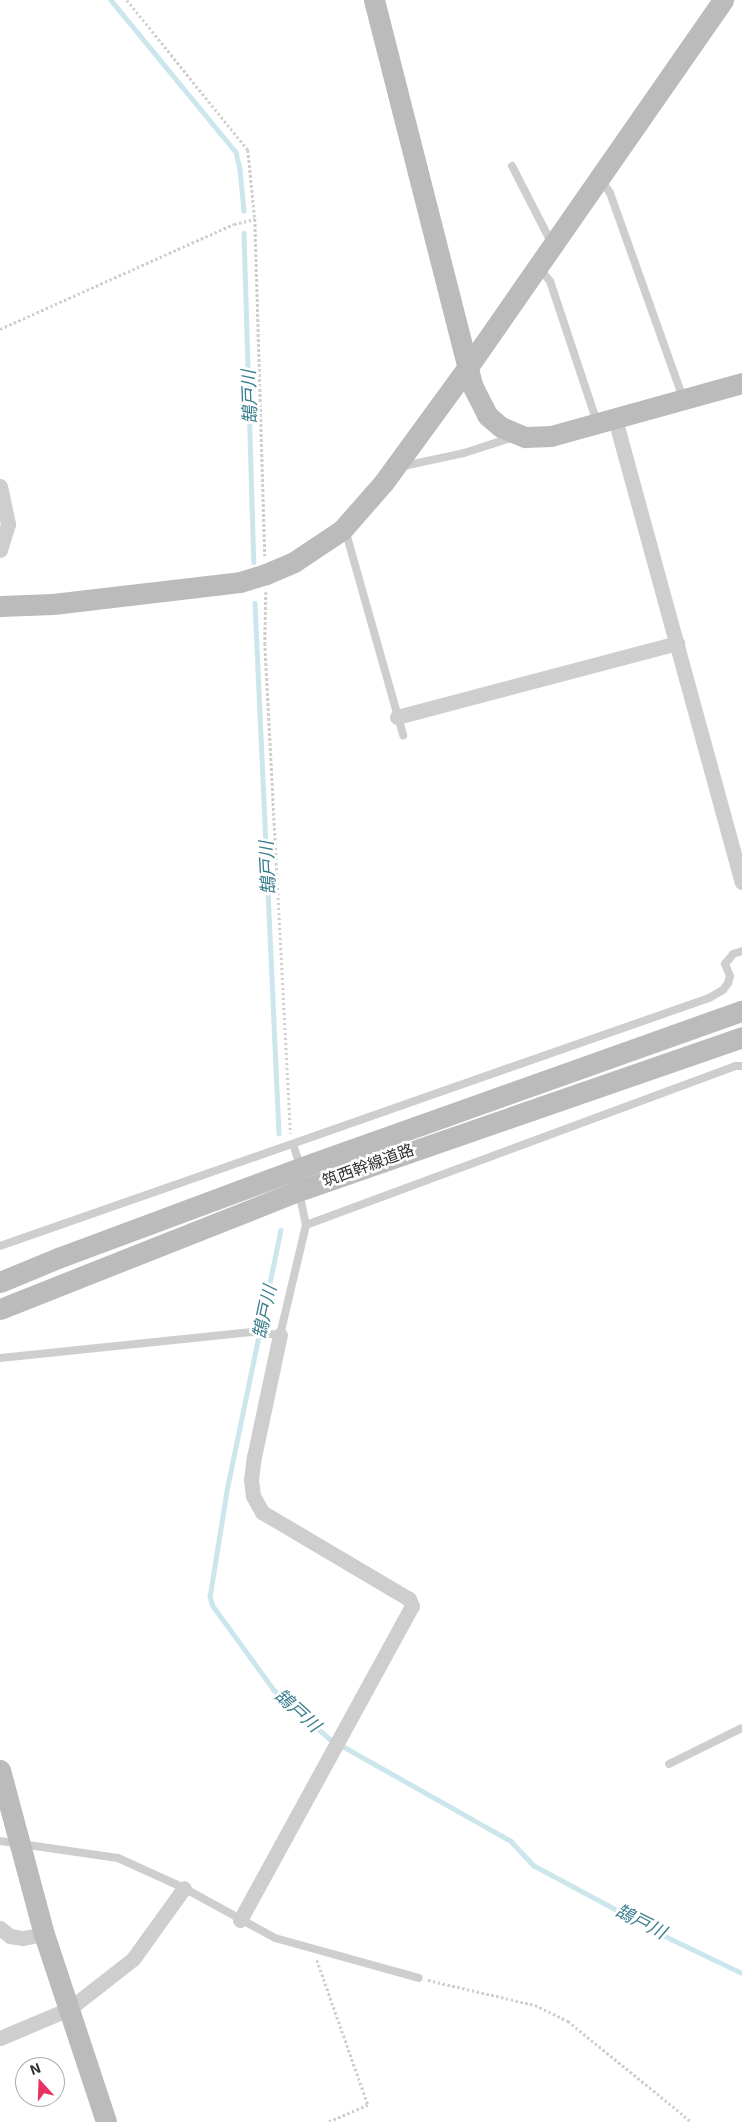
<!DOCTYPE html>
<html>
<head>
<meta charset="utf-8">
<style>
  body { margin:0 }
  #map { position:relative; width:742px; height:2122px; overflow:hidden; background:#fff; font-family:"Exo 2","Noto Sans JP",sans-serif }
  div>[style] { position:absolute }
  .stream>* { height:4.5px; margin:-2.25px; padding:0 2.25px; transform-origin:2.25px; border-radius:2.25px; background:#cbe6ed }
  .path>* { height:2.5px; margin-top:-1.25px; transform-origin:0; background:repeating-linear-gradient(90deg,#cecece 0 2.5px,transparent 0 5px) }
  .lane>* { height:8px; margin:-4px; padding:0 4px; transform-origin:4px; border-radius:4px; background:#cecece }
  .street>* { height:15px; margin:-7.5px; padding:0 7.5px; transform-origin:7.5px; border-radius:7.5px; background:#cecece }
  .secondary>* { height:21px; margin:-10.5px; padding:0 10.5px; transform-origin:10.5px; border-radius:10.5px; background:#bbb }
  span { translate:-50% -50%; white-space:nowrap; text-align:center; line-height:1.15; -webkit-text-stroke:5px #fff; paint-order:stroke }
  .street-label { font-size:16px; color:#313131 }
  .water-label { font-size:18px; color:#3a7d8e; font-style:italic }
  .north { position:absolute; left:15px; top:2057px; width:50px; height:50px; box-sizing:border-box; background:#fff; border:1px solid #adadad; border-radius:50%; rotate:340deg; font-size:14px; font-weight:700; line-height:20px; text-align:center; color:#313131 }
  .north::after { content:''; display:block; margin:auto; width:18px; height:22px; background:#e83261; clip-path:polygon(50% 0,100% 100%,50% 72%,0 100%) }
</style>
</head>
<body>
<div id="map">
  <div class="stream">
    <i style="left:111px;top:0;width:197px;rotate:50.6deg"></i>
    <i style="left:236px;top:152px;width:17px;rotate:77deg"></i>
    <i style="left:240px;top:169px;width:42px;rotate:84.6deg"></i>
    <i style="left:244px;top:233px;width:329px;rotate:88.3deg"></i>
    <i style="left:255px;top:603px;width:531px;rotate:87.41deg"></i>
    <i style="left:281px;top:1230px;width:260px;rotate:101.7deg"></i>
    <i style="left:228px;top:1485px;width:113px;rotate:99.1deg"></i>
    <i style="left:210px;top:1597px;width:9px;rotate:72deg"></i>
    <i style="left:213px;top:1606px;width:104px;rotate:54deg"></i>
    <i style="left:274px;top:1690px;width:74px;rotate:41.2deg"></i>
    <i style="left:330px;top:1739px;width:208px;rotate:29.4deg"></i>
    <i style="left:511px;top:1841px;width:33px;rotate:47deg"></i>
    <i style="left:533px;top:1865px;width:157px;rotate:28.2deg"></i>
    <i style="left:671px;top:1939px;width:79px;rotate:25.6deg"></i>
  </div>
  <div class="path">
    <i style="left:127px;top:0;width:193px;rotate:51.1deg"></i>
    <i style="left:248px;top:150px;width:69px;rotate:84.2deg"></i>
    <i style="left:255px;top:219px;width:337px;rotate:88.3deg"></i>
    <i style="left:0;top:329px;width:256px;rotate:-24.2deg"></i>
    <i style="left:234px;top:224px;width:22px;rotate:-13deg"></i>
    <i style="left:266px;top:592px;width:51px;rotate:91.1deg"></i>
    <i style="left:265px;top:643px;width:491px;rotate:87deg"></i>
    <i style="left:317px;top:1960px;width:154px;rotate:70.6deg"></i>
    <i style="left:368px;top:2105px;width:43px;rotate:156.4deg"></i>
    <i style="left:428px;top:1980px;width:110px;rotate:13.2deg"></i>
    <i style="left:535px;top:2005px;width:37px;rotate:26deg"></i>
    <i style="left:568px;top:2021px;width:160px;rotate:39.2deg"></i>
  </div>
  <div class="lane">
    <i style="left:512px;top:166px;width:85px;rotate:62.8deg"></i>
    <i style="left:601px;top:180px;width:16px;rotate:55deg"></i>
    <i style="left:610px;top:193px;width:218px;rotate:70.4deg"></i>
    <i style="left:539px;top:268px;width:17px;rotate:50deg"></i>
    <i style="left:550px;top:281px;width:149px;rotate:71.6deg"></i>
    <i style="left:399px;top:467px;width:66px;rotate:-12.2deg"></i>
    <i style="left:464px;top:453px;width:52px;rotate:-17.7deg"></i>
    <i style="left:342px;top:532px;width:10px;rotate:53deg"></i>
    <i style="left:348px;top:540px;width:203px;rotate:74.2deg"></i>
    <i style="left:293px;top:1144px;width:23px;rotate:72deg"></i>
    <i style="left:306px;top:1225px;width:458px;rotate:-20.3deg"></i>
    <i style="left:735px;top:1066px;width:7px"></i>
    <i style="left:0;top:1246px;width:751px;rotate:-19.28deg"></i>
    <i style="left:709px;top:998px;width:16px;rotate:-30deg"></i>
    <i style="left:723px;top:990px;width:9px;rotate:-54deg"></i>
    <i style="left:728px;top:983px;width:7px;rotate:-74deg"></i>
    <i style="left:730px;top:976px;width:13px;rotate:-113deg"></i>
    <i style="left:725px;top:964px;width:13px;rotate:-51deg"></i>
    <i style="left:733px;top:954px;width:9px;rotate:-18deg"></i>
    <i style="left:0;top:1358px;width:253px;rotate:-5.9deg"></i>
    <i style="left:252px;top:1332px;width:28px;rotate:6deg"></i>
    <i style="left:280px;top:1335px;width:113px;rotate:-76.7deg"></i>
    <i style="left:306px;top:1225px;width:33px;rotate:-102deg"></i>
    <i style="left:669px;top:1764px;width:81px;rotate:-26.3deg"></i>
    <i style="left:0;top:1841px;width:119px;rotate:8.2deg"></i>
    <i style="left:118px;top:1858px;width:72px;rotate:24.4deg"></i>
    <i style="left:184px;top:1888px;width:104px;rotate:28.8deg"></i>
    <i style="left:275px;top:1938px;width:149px;rotate:15.5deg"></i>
  </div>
  <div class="street">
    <i style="left:615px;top:419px;width:480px;rotate:74.7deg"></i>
    <i style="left:0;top:486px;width:39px;rotate:78deg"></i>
    <i style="left:8px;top:524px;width:27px;rotate:107deg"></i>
    <i style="left:397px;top:717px;width:290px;rotate:-14.8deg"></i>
    <i style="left:240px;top:1920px;width:358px;rotate:-61.3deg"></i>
    <i style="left:412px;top:1606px;width:8px;rotate:-113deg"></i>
    <i style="left:409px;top:1599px;width:171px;rotate:-149.4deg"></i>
    <i style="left:262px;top:1512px;width:18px;rotate:-119deg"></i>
    <i style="left:253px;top:1496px;width:16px;rotate:-97deg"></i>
    <i style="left:251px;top:1480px;width:23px;rotate:-83deg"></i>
    <i style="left:254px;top:1457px;width:125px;rotate:-78deg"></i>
    <i style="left:0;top:1928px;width:13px;rotate:39deg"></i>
    <i style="left:10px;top:1936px;width:13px;rotate:9deg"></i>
    <i style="left:23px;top:1938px;width:21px;rotate:-11deg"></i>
    <i style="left:0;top:2038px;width:75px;rotate:-22.8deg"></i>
    <i style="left:69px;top:2009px;width:81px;rotate:-38deg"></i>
    <i style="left:133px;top:1959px;width:87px;rotate:-54.3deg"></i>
  </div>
  <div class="secondary">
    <i style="left:374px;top:0;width:397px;rotate:75.7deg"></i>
    <i style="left:472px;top:385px;width:34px;rotate:63deg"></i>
    <i style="left:487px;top:415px;width:18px;rotate:41deg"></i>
    <i style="left:501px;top:427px;width:26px;rotate:23deg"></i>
    <i style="left:525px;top:437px;width:26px;rotate:-2deg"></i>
    <i style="left:551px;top:436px;width:198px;rotate:-15.5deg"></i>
    <i style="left:0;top:606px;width:53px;rotate:-2.2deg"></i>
    <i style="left:53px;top:604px;width:188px;rotate:-6.7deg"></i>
    <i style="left:240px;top:582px;width:27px;rotate:-17deg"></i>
    <i style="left:266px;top:574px;width:30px;rotate:-23deg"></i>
    <i style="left:294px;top:562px;width:58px;rotate:-33.7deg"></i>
    <i style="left:342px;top:530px;width:64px;rotate:-48.8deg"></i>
    <i style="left:384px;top:482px;width:142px;rotate:-53.9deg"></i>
    <i style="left:468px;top:367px;width:447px;rotate:-55.2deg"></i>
    <i style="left:0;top:1282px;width:63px;rotate:-22.5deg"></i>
    <i style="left:58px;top:1258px;width:258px;rotate:-20.4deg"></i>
    <i style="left:300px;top:1168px;width:469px;rotate:-19.6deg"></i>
    <i style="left:0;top:1309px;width:321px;rotate:-21.6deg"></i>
    <i style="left:298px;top:1191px;width:470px;rotate:-19.1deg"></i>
    <i style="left:0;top:1770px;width:170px;rotate:75deg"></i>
    <i style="left:44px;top:1934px;width:198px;rotate:71.7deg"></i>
  </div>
  <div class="street-label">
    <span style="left:368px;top:1165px;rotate:-20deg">筑西幹線道路</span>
  </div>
  <div class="water-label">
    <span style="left:249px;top:397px;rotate:-92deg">鵠戸川</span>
    <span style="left:267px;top:868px;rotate:-93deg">鵠戸川</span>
    <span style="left:264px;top:1312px;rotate:-78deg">鵠戸川</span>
    <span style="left:298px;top:1710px;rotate:42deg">鵠戸川</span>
    <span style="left:641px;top:1921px;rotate:27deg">鵠戸川</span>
  </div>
  <div class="north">N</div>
</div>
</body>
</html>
